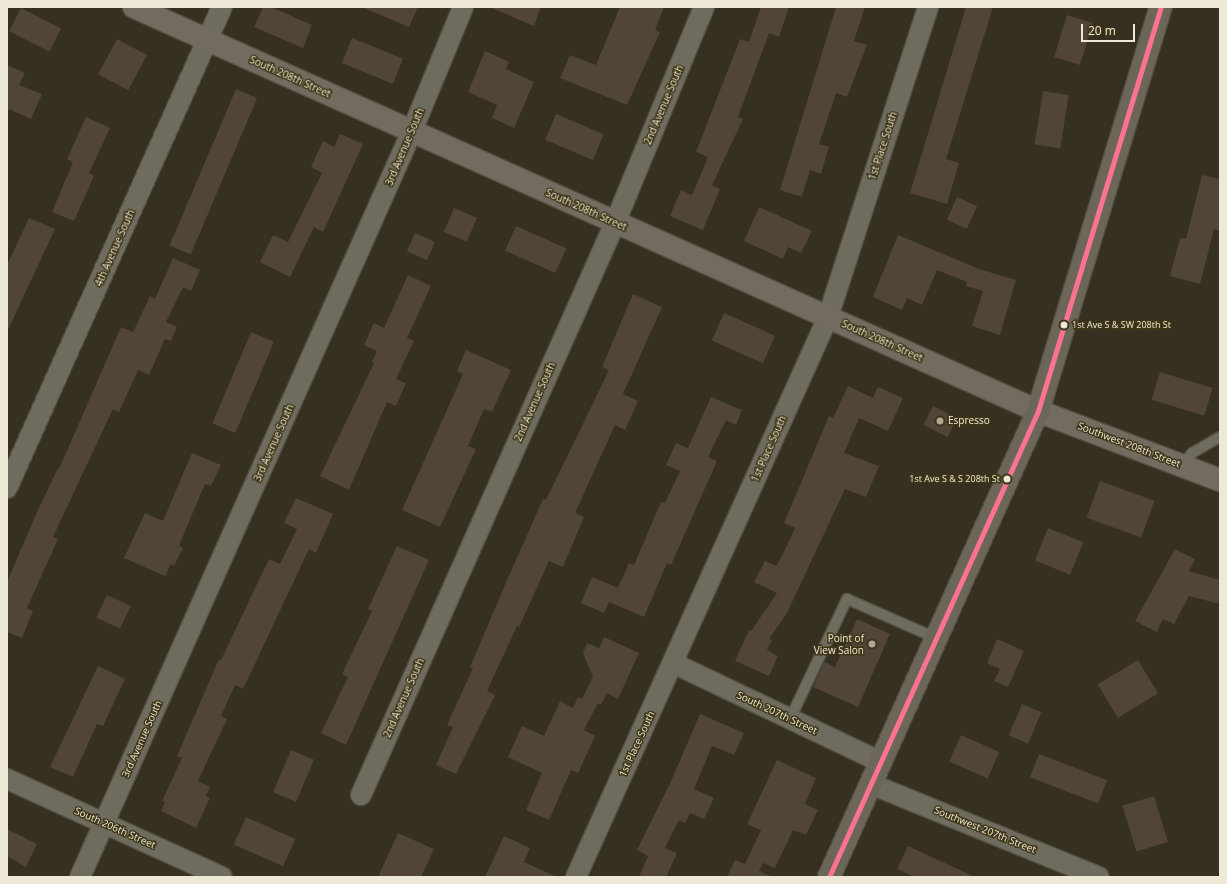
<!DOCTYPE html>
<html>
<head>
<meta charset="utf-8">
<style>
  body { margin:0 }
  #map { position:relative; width:1227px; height:884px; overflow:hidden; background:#35301f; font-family:"Open Sans",sans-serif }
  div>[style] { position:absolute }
  .building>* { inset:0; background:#514438; transform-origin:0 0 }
  .roads { filter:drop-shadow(1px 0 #524e40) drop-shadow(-1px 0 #524e40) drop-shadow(0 1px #524e40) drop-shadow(0 -1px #524e40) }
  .lane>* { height:10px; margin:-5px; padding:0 5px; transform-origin:5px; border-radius:5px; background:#6e6c5e }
  .street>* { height:20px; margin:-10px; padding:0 10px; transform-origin:10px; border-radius:10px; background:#6e6c5e }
  .secondary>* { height:22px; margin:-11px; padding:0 11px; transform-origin:11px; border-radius:11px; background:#726c60 }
  .primary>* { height:22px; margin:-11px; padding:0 11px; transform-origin:11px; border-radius:11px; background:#6c655a }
  .bus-1>* { height:5px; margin:-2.5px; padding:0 2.5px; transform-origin:2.5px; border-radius:2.5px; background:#fc738d }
  .dots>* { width:11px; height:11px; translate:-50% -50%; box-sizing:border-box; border:2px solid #3e3616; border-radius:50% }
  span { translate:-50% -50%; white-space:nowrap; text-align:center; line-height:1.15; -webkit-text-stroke:3px #3e3616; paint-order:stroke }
  .bus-label { font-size:9px; color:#eee9d7 }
  .left { translate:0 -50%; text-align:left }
  .right { translate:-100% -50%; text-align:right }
  .street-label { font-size:10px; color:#eee9d7 }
  .poi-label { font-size:10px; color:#eee9d7 }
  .frame { position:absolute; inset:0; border:8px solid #eee9d7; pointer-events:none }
  .scale { position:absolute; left:1081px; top:24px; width:54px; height:18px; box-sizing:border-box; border:2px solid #eee9d7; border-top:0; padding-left:5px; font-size:12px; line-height:14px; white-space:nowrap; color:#eee9d7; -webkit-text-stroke:3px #3e3616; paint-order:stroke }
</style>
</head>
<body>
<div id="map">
  <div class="building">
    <i style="clip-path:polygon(263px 7px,271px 7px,312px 25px,303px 48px,254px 27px)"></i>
    <i style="clip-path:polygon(361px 7px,418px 7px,409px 27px)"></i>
    <i style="clip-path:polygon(489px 7px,541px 7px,534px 26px)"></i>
    <i style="clip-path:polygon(620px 7px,664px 7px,655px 30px,660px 32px,627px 105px,560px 78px,570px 55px,596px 65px)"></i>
    <i style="clip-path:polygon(761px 7px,789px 7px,779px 37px,769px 33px,738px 117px,743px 119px,712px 185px,720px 189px,703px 230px,670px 216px,681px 190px,692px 195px,708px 157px,696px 152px,740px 39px,749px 42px)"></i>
    <i style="clip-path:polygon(836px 7px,865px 7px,854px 41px,867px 45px,847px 97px,836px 93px,819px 144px,829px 147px,821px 174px,810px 170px,802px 197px,780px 190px)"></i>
    <i style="clip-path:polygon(966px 7px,993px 7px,946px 159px,959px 163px,947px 204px,910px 193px)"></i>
    <i style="left:21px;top:8px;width:45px;height:26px;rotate:27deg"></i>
    <i style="left:1067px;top:15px;width:27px;height:44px;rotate:17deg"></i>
    <i style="left:352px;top:38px;width:55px;height:27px;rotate:22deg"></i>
    <i style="left:117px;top:39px;width:34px;height:40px;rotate:28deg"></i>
    <i style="clip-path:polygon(485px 51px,509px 62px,506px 69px,534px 82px,514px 128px,492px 118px,497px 105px,468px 92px)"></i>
    <i style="clip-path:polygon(7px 65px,25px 73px,19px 85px,42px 94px,31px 119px,9px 109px,7px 113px)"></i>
    <i style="left:236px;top:89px;width:23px;height:170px;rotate:23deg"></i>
    <i style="left:1043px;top:91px;width:26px;height:54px;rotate:9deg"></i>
    <i style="left:556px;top:114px;width:52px;height:28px;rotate:23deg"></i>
    <i style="clip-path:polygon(86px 117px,110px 128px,89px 173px,94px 176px,74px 221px,52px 212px,73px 162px,67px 159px)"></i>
    <i style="clip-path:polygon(340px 134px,363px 144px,323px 232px,314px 227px,290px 277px,260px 262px,273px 235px,288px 242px,322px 173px,311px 167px,323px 141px,334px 147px)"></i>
    <i style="clip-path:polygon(1202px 175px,1220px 179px,1220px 231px,1214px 229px,1200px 284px,1170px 276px,1180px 238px,1186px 239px)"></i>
    <i style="left:957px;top:197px;width:22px;height:25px;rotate:24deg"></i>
    <i style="clip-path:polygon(759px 207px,812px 231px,801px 253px,788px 247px,783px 259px,744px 241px)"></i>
    <i style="left:454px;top:208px;width:25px;height:26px;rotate:23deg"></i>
    <i style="clip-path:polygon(29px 218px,55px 229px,7px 332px,7px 265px)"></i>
    <i style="left:516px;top:226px;width:55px;height:27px;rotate:24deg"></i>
    <i style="left:415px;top:233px;width:22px;height:20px;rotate:24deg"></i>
    <i style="clip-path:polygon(898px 235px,979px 269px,1016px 280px,1000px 335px,972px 326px,983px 291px,966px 286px,967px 282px,937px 270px,922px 305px,907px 298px,902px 310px,873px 297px)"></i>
    <i style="clip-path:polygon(173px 258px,200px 270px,191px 291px,183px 287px,166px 322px,177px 327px,171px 341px,165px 339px,149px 375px,138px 370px,119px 412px,113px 409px,53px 537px,58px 539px,27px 608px,33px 611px,22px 638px,7px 632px,7px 582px,37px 512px,58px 468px,59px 469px,121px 327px,133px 332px,150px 296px,155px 299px)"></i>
    <i style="clip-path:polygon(408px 275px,431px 286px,407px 338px,414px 341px,396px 379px,406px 383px,396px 406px,387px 402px,349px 490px,320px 476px,374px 363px,372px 362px,377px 351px,364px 345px,374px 323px,384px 328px)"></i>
    <i style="clip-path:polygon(633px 294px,662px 307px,623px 394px,638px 401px,625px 430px,615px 425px,575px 513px,584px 517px,563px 567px,549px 561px,519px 627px,517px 626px,487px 691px,495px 695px,456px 774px,436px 765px,453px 727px,447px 725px,473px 668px,470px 667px,511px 571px,543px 499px,546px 500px,609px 370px,602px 367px)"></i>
    <i style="left:724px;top:313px;width:56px;height:30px;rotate:24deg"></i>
    <i style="left:251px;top:332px;width:25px;height:99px;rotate:23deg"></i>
    <i style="clip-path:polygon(466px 350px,511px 370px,492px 412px,484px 409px,468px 446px,476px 449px,440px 527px,402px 510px,463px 374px,457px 371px)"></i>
    <i style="left:1160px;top:372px;width:55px;height:29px;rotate:17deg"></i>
    <i style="clip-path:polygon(848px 386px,873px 398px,878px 387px,903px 398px,888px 431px,859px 418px,844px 453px,879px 466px,866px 497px,845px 489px,787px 613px,769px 639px,772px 640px,767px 650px,778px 656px,769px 676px,735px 661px,749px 630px,751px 631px,777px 593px,754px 582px,765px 561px,776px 566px,782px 556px,795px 528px,784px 523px,829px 416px,833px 418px)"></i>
    <i style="clip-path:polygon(711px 397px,742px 410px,736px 425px,726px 420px,708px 457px,717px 461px,671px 565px,667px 563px,644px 617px,609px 602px,604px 613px,581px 603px,592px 577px,618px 588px,629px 563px,634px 565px,661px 502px,665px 503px,680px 471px,666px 465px,676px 443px,688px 448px)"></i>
    <i style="left:933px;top:406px;width:27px;height:21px;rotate:27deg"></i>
    <i style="clip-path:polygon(192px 453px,221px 465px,211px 486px,205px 484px,185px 531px,179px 546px,183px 548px,174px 566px,171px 564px,165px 576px,124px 558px,145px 513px,163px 521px)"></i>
    <i style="left:1100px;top:481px;width:58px;height:39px;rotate:20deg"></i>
    <i style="clip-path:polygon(296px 498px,333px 514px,316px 553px,309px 549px,243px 689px,235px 685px,221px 716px,227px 719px,198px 781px,210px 787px,206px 796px,210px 798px,196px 828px,161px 811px,165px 802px,162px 801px,182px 758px,177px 756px,219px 659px,221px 660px,269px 559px,280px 564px,297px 529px,284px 523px)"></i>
    <i style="left:1048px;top:528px;width:38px;height:35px;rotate:22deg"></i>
    <i style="clip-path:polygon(397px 546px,429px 560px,346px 745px,321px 733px,348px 677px,342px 674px,372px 611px,368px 609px)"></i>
    <i style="clip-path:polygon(1175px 549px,1195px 559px,1189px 571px,1220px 580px,1220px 604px,1189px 596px,1174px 624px,1163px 619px,1157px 632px,1135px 621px)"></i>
    <i style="left:107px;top:595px;width:26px;height:25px;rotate:25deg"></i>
    <i style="clip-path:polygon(857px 619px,890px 634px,858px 707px,813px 687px,824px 662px,835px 667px)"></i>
    <i style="clip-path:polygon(604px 637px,639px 653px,618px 699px,607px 693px,601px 705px,598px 703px,584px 730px,595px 736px,578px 773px,571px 770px,549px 820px,526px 810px,542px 773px,508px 757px,522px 726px,544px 736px,560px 701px,573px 708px,578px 697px,582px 699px,593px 677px,583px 653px,587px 643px,599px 648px)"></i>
    <i style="clip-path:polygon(997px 639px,1024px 651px,1008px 687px,994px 681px,1000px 669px,987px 663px)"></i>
    <i style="left:1138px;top:660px;width:39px;height:47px;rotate:59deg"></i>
    <i style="clip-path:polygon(98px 666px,125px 679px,103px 726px,97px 724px,73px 777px,50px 767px)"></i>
    <i style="left:1022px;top:704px;width:21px;height:34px;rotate:23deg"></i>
    <i style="clip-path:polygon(700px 714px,744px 733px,734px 755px,712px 746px,694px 789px,714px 798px,704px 819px,690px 813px,685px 823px,679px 820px,665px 848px,677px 853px,666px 877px,639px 877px,648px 856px,637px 850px,672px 779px)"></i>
    <i style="left:961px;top:735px;width:42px;height:29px;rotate:24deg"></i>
    <i style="left:291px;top:750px;width:25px;height:46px;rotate:23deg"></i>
    <i style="left:1039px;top:754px;width:73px;height:25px;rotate:21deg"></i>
    <i style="clip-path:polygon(777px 760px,816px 778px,805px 804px,818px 810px,806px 835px,793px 830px,775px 868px,763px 863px,759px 871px,773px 877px,727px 877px,735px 860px,745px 864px,761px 830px,747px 824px)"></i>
    <i style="left:1154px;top:796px;width:48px;height:33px;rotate:73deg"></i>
    <i style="left:246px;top:817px;width:54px;height:30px;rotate:24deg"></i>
    <i style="clip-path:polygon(7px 829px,37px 844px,26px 867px,7px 856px)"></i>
    <i style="clip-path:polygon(398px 833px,434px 849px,421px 877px,378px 877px)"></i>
    <i style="clip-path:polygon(504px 836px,530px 848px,524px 862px,557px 877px,485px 877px)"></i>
    <i style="clip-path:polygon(908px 846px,975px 877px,915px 877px,897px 869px)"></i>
  </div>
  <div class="roads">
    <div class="lane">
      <i style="left:1182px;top:465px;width:16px;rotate:-50deg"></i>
      <i style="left:1192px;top:453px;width:32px;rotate:-30deg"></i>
      <i style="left:790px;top:719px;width:133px;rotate:-64.6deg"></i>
      <i style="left:847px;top:599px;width:97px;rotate:23.7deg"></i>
    </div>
    <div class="street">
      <i style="left:7px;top:488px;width:527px;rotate:-65.92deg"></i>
      <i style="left:673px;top:663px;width:230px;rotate:25.5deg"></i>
      <i style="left:7px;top:779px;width:236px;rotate:24.5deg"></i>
      <i style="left:871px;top:784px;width:246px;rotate:22.2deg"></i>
      <i style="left:361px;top:795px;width:626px;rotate:-66.06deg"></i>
      <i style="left:615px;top:223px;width:234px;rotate:-67.6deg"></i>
      <i style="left:80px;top:877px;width:817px;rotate:-66.01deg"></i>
      <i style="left:412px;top:131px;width:134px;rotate:-67.6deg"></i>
      <i style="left:576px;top:877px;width:614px;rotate:-65.77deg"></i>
      <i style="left:828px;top:317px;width:326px;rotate:-72.1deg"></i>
    </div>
    <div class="secondary">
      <i style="left:134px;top:7px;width:990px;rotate:24.08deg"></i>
      <i style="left:1038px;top:411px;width:195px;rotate:20.8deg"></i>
    </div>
    <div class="primary">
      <i style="left:829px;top:877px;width:511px;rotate:-65.84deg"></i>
      <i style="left:1038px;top:411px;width:422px;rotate:-73.1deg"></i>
    </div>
  </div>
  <div class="bus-1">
    <i style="left:829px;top:877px;width:511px;rotate:-65.84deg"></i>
    <i style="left:1038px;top:411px;width:422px;rotate:-73.1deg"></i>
  </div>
  <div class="dots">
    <i style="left:1064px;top:325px;background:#eee9d7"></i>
    <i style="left:940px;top:421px;background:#ada897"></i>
    <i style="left:1007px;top:479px;background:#eee9d7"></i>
    <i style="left:872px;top:644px;background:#ada897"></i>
  </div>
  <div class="bus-label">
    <span class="left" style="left:1072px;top:325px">1st Ave S &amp; SW 208th St</span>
    <span class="right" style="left:1000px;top:479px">1st Ave S &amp; S 208th St</span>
  </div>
  <div class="street-label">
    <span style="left:290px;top:77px;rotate:24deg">South 208th Street</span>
    <span style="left:664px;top:105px;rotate:-67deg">2nd Avenue South</span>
    <span style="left:883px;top:146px;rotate:-72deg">1st Place South</span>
    <span style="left:405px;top:147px;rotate:-67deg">3rd Avenue South</span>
    <span style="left:586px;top:210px;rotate:24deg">South 208th Street</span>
    <span style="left:115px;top:248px;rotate:-66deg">4th Avenue South</span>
    <span style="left:882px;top:341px;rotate:24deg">South 208th Street</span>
    <span style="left:535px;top:402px;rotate:-66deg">2nd Avenue South</span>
    <span style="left:274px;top:443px;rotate:-66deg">3rd Avenue South</span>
    <span style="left:1129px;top:445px;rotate:21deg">Southwest 208th Street</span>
    <span style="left:769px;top:449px;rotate:-66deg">1st Place South</span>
    <span style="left:404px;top:698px;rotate:-66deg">2nd Avenue South</span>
    <span style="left:777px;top:713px;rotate:25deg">South 207th Street</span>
    <span style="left:142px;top:739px;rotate:-66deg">3rd Avenue South</span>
    <span style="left:637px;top:744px;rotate:-65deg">1st Place South</span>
    <span style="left:115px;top:828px;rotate:24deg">South 206th Street</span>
    <span style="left:985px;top:830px;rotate:22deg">Southwest 207th Street</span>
  </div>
  <div class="poi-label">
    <span class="left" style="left:948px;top:421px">Espresso</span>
    <span class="right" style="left:864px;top:644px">Point of<br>View Salon</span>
  </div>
  <div class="frame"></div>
  <div class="scale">20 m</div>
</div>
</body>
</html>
